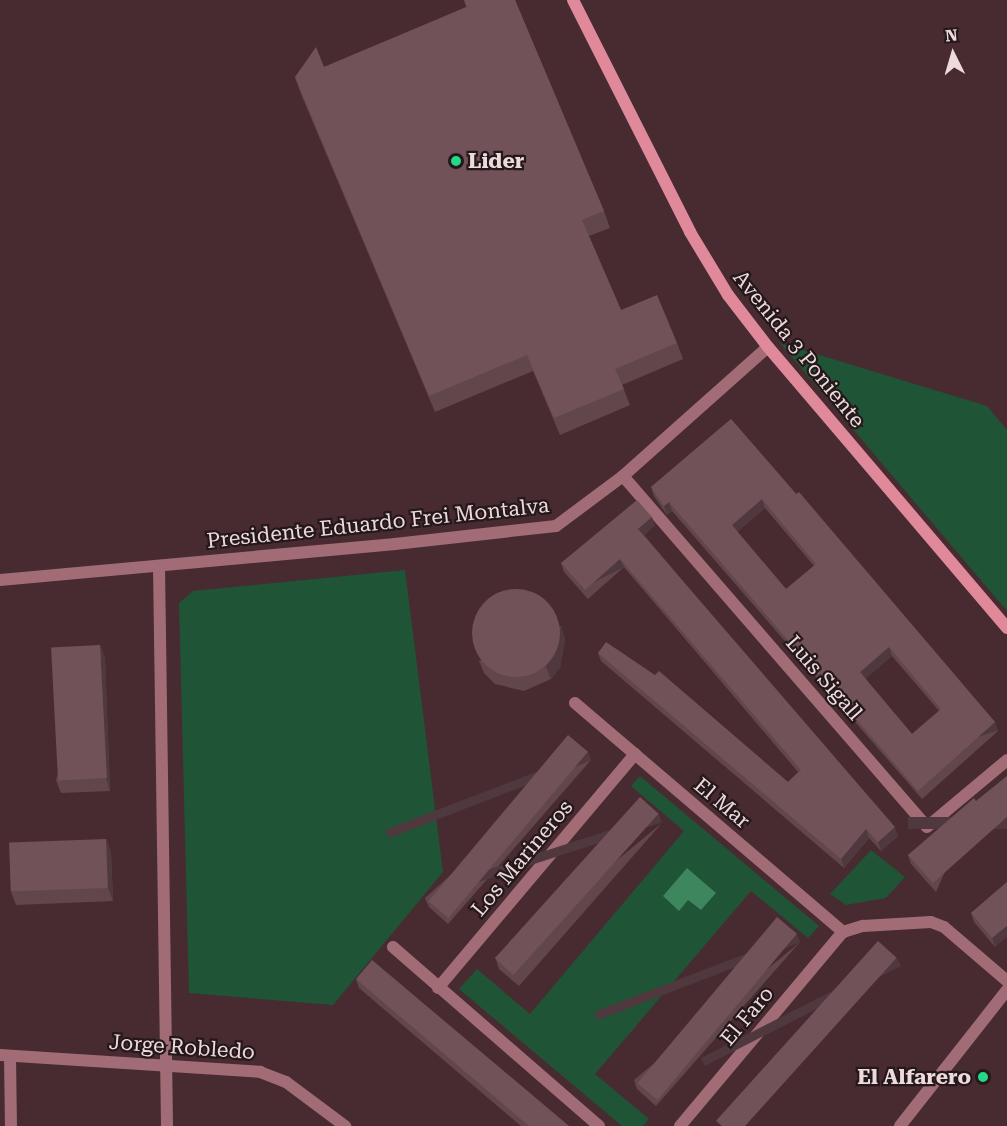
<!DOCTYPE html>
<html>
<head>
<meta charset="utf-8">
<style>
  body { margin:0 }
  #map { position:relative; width:1007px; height:1126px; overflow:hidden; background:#472b31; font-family:"Roboto Serif",serif }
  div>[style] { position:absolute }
  .green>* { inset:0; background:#1f5437 }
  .water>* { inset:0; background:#3e865d }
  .minor>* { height:12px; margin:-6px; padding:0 6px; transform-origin:6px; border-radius:6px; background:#a26c76 }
  .secondary>* { height:12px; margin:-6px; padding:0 6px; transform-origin:6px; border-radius:6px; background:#df899a }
  .wall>* { inset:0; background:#61474c }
  .shaded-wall>* { inset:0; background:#4f393e; transform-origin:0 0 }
  .building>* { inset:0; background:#715258; transform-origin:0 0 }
  .round { border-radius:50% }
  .dots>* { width:16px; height:16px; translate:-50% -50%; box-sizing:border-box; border:3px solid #25181a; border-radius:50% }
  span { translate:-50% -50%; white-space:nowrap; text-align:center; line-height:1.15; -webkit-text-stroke:4.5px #25181a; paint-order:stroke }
  .poi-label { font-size:21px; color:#eddadd; font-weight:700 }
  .left { translate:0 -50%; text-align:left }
  .right { translate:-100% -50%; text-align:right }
  .street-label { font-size:21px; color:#eddadd }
  .north { position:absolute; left:923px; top:24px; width:60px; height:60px; -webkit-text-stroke:4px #25181a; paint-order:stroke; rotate:355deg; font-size:16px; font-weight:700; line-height:24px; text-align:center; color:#eddadd }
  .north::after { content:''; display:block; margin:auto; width:21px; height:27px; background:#eddadd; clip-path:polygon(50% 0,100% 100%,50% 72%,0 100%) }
</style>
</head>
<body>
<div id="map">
  <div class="green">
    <i style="clip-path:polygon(780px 343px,987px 406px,1007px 430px,1007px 611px)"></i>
    <i style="clip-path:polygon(405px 570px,443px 872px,333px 1005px,189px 993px,179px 603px,193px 591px)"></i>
    <i style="clip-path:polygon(640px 776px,819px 926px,808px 938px,751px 891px,595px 1074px,649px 1119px,643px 1126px,622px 1126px,459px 989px,477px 969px,530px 1014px,684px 831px,631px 786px)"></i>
    <i style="clip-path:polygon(871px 850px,905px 877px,886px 898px,846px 905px,830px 894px)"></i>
  </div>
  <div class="water">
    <i style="clip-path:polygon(687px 868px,716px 893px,701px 910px,688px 900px,679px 911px,663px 896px)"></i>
  </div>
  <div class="minor">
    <i style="left:623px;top:476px;width:464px;rotate:49.1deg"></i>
    <i style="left:927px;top:827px;width:104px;rotate:-39.9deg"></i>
    <i style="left:159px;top:566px;width:560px;rotate:89.18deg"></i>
    <i style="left:0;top:580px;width:397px;rotate:-5.2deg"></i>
    <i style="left:395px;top:544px;width:162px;rotate:-6.4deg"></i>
    <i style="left:556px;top:526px;width:84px;rotate:-36.7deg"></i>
    <i style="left:623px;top:476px;width:194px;rotate:-41.7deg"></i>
    <i style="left:575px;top:703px;width:353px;rotate:40.5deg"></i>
    <i style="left:843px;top:932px;width:21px;rotate:-17deg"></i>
    <i style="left:863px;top:926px;width:68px;rotate:-3.4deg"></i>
    <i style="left:931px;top:922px;width:14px;rotate:21deg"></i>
    <i style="left:944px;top:927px;width:83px;rotate:40.6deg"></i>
    <i style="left:393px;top:947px;width:273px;rotate:41deg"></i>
    <i style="left:438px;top:988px;width:306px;rotate:-49.9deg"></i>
    <i style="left:0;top:1055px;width:261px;rotate:3.7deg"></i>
    <i style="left:260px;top:1072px;width:28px;rotate:21deg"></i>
    <i style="left:286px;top:1082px;width:74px;rotate:36.7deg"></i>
    <i style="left:10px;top:1056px;width:70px;rotate:89.2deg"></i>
    <i style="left:680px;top:1126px;width:253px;rotate:-50deg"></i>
    <i style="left:900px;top:1126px;width:173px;rotate:-51.8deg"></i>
  </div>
  <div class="secondary">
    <i style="left:573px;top:0;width:260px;rotate:63.2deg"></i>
    <i style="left:690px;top:232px;width:74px;rotate:58.9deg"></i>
    <i style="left:728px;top:295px;width:66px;rotate:52.4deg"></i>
    <i style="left:768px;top:347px;width:369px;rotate:49.6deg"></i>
  </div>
  <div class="wall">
    <i style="clip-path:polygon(464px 0,515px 0,604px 211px,610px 228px,589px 236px,621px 310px,677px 343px,683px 359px,622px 385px,630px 405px,560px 435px,533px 371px,435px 412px,301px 94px,295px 77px,324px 67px,466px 7px)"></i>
    <i style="clip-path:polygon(evenodd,731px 419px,995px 722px,998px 731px,922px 799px,672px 511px,667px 515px,654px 496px,651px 487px,731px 419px,765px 508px,814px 566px,786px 589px,737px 532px,765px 508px,731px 419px,892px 656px,939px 711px,912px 734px,865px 679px,892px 656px)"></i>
    <i style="clip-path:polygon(655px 525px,644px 535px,898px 836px,881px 851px,869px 838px,844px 868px,601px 661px,598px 653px,788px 782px,798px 772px,624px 567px,588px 599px,564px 572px,561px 563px)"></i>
    <i style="clip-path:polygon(561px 626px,565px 639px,560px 668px,551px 679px,524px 691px,495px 684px,484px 673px,479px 661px)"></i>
    <i style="clip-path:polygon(100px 645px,105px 658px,110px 791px,61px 793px,56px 780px)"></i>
    <i style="clip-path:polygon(588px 752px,591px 760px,448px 924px,429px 907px,425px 898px)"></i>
    <i style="clip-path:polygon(976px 801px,936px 892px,911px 864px,908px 855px)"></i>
    <i style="clip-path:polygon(662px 823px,519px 986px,499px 969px,496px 960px)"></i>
    <i style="clip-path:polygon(106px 839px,111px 852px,113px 901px,16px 905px,11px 892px)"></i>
    <i style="clip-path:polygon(1007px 882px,995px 947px,974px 922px,971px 913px)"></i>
    <i style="clip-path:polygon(800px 942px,656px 1106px,637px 1089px,634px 1080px)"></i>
    <i style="clip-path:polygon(356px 979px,569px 1126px,521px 1126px,359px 988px)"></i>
  </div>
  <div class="shaded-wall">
    <i style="clip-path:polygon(762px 499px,765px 508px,735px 534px,732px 525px)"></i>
    <i style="clip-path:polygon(669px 502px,672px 511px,667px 515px,664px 506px)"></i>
    <i style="clip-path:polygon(652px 517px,655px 525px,641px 537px,638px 529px)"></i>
    <i style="left:620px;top:559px;width:9px;height:47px;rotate:63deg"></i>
    <i style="clip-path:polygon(561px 626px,565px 639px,560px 668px,551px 679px,546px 667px)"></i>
    <i style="clip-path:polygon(100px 645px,105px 658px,110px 791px,106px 778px)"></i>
    <i style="clip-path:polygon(889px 647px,892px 656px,863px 681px,860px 672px)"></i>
    <i style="left:995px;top:722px;width:9px;height:103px;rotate:72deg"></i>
    <i style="left:588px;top:752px;width:9px;height:217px;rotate:69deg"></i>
    <i style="left:659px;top:814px;width:9px;height:217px;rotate:72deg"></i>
    <i style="left:1007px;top:817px;width:12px;height:99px;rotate:90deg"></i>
    <i style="clip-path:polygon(895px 827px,898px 836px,881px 851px,878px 842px)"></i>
    <i style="clip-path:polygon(866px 829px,869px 838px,844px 868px,841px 859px)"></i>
    <i style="clip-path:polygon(106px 839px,111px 852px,113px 901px,108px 888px)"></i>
    <i style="clip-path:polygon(1007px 926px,1007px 937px,995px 947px,992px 938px)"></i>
    <i style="left:797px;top:934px;width:9px;height:217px;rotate:69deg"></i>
    <i style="left:897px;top:958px;width:9px;height:220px;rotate:63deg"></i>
  </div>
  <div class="building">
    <i style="clip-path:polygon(464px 0,515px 0,604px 211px,582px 220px,621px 310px,657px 295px,677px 343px,615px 369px,624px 389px,554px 418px,527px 355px,429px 396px,295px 77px,316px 47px,324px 67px,467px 7px)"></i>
    <i style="clip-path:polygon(evenodd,731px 419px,796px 494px,799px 492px,995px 722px,918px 791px,669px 502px,664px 506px,651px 487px,731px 419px,762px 499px,816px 564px,786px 589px,732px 525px,762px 499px,731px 419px,889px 647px,941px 709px,912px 734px,860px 672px,889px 647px)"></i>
    <i style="clip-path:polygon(637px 500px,652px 517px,638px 529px,895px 827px,878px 842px,866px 829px,841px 859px,598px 653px,606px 642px,655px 675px,659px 671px,788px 782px,801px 770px,620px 559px,585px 590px,561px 563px)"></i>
    <i class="round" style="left:472px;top:589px;width:88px;height:88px"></i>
    <i style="left:100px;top:645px;width:133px;height:49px;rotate:87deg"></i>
    <i style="left:568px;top:735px;width:26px;height:217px;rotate:40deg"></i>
    <i style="clip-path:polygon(1007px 776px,1007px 817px,933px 883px,908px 855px,974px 798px,976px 801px)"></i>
    <i style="left:640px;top:797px;width:25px;height:217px;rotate:42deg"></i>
    <i style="left:106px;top:839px;width:49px;height:97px;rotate:88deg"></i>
    <i style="clip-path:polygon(1007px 882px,1007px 926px,992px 938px,971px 913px)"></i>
    <i style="left:777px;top:917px;width:26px;height:217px;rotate:40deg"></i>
    <i style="left:878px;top:941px;width:25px;height:242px;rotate:42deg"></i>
    <i style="clip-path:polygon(372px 960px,569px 1126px,529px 1126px,356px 979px)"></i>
  </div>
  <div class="dots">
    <i style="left:456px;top:161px;background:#23d886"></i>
    <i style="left:983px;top:1077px;background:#23d886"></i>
  </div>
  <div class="poi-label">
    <span class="left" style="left:468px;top:161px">Lider</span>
    <span class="right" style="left:971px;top:1077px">El Alfarero</span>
  </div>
  <div class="street-label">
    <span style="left:799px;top:349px;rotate:51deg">Avenida 3 Poniente</span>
    <span style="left:378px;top:523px;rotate:-6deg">Presidente Eduardo Frei Montalva</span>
    <span style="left:824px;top:678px;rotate:49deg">Luis Sigall</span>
    <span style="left:722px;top:803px;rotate:40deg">El Mar</span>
    <span style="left:522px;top:858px;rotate:-50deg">Los Marineros</span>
    <span style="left:747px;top:1016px;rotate:-50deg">El Faro</span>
    <span style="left:182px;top:1047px;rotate:4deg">Jorge Robledo</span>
  </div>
  <div class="north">N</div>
</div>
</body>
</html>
